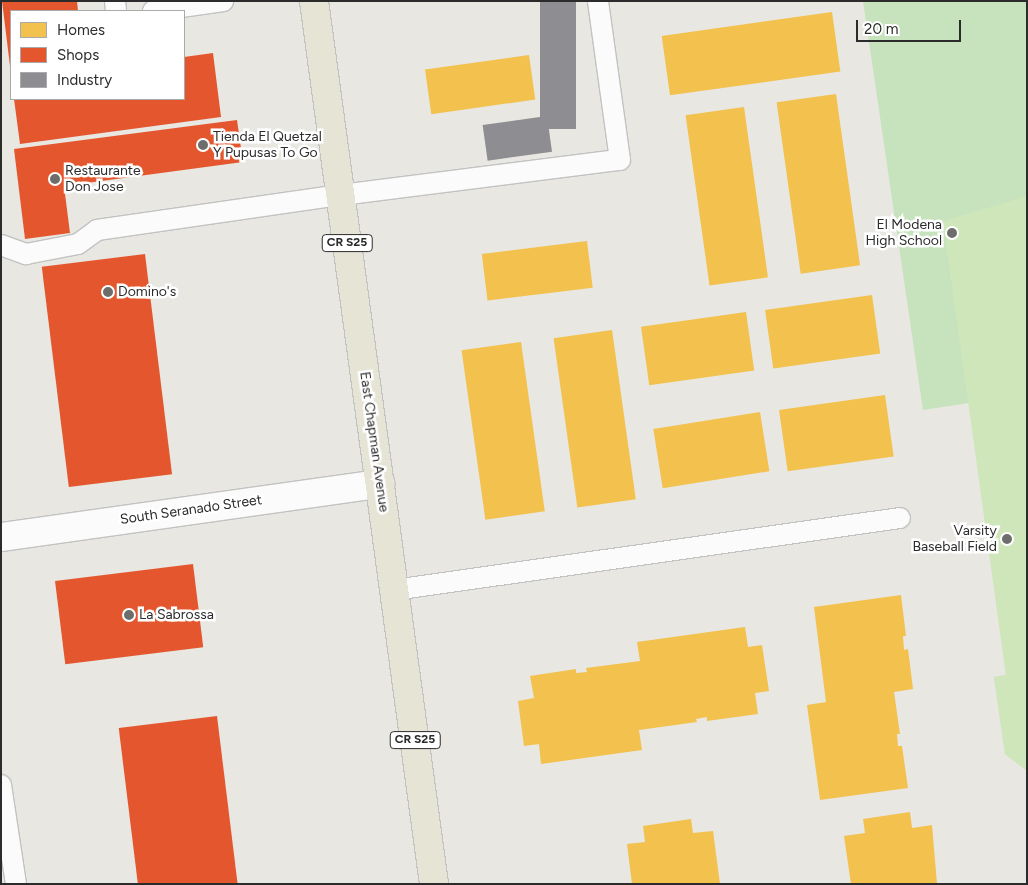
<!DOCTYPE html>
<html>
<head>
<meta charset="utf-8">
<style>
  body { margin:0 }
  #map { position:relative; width:1028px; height:885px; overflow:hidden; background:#e8e7e2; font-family:Figtree,sans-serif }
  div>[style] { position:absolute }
  .green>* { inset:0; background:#c6e3bd }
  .pitch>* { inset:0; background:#cfe6bb }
  .homes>* { inset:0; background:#f2c14e; transform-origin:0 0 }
  .shops>* { inset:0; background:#e4572e; transform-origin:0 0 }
  .industry>* { inset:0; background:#8d8d92; transform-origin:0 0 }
  .roads { filter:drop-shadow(1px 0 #c2c2c2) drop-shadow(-1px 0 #c2c2c2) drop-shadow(0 1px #c2c2c2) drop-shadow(0 -1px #c2c2c2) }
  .service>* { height:20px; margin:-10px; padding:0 10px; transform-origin:10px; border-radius:10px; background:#fcfbfb }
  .minor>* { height:28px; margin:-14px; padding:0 14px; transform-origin:14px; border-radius:14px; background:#fcfbfb }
  .primary>* { height:28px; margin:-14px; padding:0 14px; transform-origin:14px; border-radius:14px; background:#e5e4d5 }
  .dots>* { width:14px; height:14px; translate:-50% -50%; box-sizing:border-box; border:2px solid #fff; border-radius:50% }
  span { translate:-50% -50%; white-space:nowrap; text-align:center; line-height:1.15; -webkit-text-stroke:5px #fff; paint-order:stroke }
  .shield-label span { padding:1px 4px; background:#fff; border:1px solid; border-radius:4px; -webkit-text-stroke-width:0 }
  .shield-label { font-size:12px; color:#2b2b2b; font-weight:700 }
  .poi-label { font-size:14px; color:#2b2b2b }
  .left { translate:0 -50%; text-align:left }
  .right { translate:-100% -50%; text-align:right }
  .street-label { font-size:14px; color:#2b2b2b }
  .frame { position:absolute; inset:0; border:2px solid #2b2b2b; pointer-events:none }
  .legend { position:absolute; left:10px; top:10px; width:175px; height:90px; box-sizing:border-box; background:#fff; border:1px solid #aaa; margin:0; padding:6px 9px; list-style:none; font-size:15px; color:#2b2b2b }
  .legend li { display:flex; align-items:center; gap:10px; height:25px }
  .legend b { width:25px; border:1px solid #aaa }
  .scale { position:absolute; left:856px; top:20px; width:105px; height:22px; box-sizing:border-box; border:2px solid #2b2b2b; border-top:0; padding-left:6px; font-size:15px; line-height:18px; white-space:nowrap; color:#2b2b2b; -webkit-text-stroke:4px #fff; paint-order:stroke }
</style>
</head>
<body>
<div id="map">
  <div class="green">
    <i style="clip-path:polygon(863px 1px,1027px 1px,1027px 771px,1005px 754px,994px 677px,1006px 675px,969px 403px,923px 410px)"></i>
  </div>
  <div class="pitch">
    <i style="clip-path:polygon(1027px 196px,1027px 771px,1005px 754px,994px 677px,1006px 675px,943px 221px)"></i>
  </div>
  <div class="homes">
    <i style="left:832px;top:12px;width:60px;height:172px;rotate:82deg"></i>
    <i style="left:529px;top:55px;width:45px;height:105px;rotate:82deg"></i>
    <i style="left:836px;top:94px;width:173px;height:60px;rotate:82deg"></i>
    <i style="left:744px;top:107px;width:172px;height:59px;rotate:82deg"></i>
    <i style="left:587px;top:241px;width:47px;height:106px;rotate:83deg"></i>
    <i style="left:872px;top:295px;width:59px;height:108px;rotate:82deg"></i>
    <i style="left:746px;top:312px;width:59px;height:106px;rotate:82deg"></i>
    <i style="left:612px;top:330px;width:171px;height:59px;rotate:82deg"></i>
    <i style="left:521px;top:342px;width:171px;height:60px;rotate:82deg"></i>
    <i style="left:885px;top:395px;width:62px;height:107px;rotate:82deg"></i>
    <i style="left:760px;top:412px;width:60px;height:108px;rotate:81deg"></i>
    <i style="clip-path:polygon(901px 595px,906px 636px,903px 636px,904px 650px,908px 649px,913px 689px,894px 692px,900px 734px,897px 734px,898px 746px,902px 746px,908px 788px,820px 800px,807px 705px,826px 702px,814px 607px)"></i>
    <i style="clip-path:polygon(745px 627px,748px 647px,762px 645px,769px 691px,755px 693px,758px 714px,707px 721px,707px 717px,696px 719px,697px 722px,639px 730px,642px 750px,541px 764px,539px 744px,524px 746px,518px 701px,534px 698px,530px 676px,576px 669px,576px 673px,587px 672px,586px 668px,640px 661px,637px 642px)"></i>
    <i style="clip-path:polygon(910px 812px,912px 828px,932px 825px,937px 884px,851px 884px,844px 836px,865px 833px,863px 819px)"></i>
    <i style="clip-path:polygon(691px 819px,693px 833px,713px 831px,720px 884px,632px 884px,627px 844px,645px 842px,643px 826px)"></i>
  </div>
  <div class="shops">
    <i style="clip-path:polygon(2px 1px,77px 1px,78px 11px,11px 11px,10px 66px)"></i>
    <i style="clip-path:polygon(213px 53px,221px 117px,20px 144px,14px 99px,184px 99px,184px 57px)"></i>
    <i style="clip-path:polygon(237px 120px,243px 162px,64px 186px,70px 233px,25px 239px,14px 149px)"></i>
    <i style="left:145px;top:254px;width:222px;height:104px;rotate:83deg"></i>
    <i style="left:193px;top:564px;width:84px;height:139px;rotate:83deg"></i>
    <i style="left:217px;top:716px;width:169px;height:99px;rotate:83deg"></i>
  </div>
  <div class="industry">
    <i style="left:540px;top:1px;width:36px;height:128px"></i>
    <i style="left:547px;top:116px;width:36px;height:65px;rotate:82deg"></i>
  </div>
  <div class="roads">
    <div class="service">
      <i style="left:115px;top:1px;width:10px;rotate:84deg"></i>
      <i style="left:153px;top:11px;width:71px;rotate:-8.1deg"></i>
      <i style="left:1px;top:245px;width:27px;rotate:20deg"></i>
      <i style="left:26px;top:254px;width:53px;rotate:-10.9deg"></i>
      <i style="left:78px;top:244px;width:24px;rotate:-36deg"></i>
      <i style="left:97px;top:230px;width:246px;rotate:-8.2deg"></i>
      <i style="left:341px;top:195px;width:281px;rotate:-7.2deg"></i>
      <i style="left:620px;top:160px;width:161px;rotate:-97.9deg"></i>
      <i style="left:394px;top:590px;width:511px;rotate:-8.1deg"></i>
      <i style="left:1px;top:785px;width:100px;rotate:81.4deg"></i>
    </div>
    <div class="minor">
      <i style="left:1px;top:537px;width:383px;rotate:-8deg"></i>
    </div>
    <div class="primary">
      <i style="left:314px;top:1px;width:891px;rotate:82.26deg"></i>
    </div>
  </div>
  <div class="dots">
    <i style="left:203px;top:145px;background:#6d6d6b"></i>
    <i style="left:55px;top:179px;background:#6d6d6b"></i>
    <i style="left:952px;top:233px;background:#6d6d6b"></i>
    <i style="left:108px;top:292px;background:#6d6d6b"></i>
    <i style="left:1007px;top:539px;background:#6d6d6b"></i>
    <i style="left:129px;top:615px;background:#6d6d6b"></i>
  </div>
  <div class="shield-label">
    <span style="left:347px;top:243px">CR S25</span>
    <span style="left:415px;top:740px">CR S25</span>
  </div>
  <div class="poi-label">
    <span class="left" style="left:213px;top:145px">Tienda El Quetzal<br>Y Pupusas To Go</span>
    <span class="left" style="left:65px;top:179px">Restaurante<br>Don Jose</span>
    <span class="right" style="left:942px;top:233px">El Modena<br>High School</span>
    <span class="left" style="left:118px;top:292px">Domino's</span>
    <span class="right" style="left:997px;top:539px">Varsity<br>Baseball Field</span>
    <span class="left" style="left:139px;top:615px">La Sabrossa</span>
  </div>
  <div class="street-label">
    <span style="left:374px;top:442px;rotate:82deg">East Chapman Avenue</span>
    <span style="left:191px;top:510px;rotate:-8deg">South Seranado Street</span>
  </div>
  <div class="frame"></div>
  <ul class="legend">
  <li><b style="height:14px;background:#f2c14e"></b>Homes</li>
  <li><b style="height:14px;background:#e4572e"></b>Shops</li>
  <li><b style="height:14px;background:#8d8d92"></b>Industry</li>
  </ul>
  <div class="scale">20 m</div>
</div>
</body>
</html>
